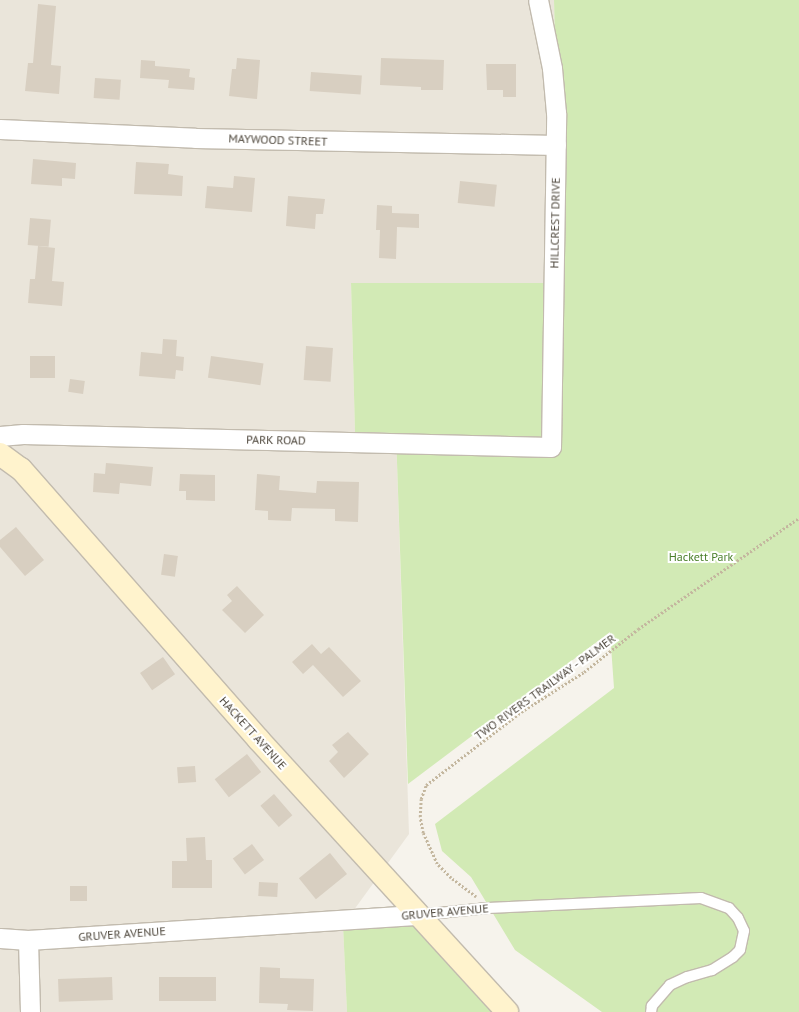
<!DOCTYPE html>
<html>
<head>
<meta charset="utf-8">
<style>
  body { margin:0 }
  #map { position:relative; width:799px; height:1012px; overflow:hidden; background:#f6f3ec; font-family:"PT Sans",sans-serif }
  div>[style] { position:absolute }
  .residential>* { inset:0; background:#eae5da }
  .green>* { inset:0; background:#d2eab5 }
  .building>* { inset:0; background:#d8cfc1; transform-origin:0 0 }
  .path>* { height:2.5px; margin-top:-1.25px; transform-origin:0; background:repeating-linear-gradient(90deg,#c4b79f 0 2px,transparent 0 4px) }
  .roads { filter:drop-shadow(1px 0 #c2bbae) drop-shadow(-1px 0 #c2bbae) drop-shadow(0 1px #c2bbae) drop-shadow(0 -1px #c2bbae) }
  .service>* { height:10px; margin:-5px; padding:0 5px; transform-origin:5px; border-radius:5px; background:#fff }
  .minor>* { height:19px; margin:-9.5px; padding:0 9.5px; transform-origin:9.5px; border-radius:9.5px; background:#fff }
  .secondary>* { height:22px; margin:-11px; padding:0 11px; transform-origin:11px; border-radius:11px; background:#fff3cd }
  span { translate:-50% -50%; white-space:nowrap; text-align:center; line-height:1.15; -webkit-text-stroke:4px #fff; paint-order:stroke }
  .street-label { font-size:12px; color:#4b4439 }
  .park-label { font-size:12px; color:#4a7f2a }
</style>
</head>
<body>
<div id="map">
  <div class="residential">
    <i style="clip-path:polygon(0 0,554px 0,561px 283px,351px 283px,355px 432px,396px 432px,409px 834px,343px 925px,347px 1012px,0 1012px)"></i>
  </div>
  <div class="green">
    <i style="clip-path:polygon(554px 0,799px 0,799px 1012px,602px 1012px,515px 950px,471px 877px,442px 851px,435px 824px,614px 688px,610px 632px,408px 784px,396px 433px,355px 432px,351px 283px,561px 283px)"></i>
    <i style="clip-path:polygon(419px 915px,507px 1012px,347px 1012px,343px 925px)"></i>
  </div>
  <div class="building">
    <i style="clip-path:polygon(38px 4px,56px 6px,51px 65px,61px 66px,59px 94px,25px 91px,28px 63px,33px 63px)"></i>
    <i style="clip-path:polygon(237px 58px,260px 60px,257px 99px,229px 96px,232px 69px,236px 69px)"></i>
    <i style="clip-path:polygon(381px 58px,444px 60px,443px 90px,421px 90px,421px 87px,380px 85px)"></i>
    <i style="clip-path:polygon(141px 60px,155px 61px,155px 66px,190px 69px,189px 77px,195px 78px,194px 90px,168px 88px,169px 80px,140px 78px)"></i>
    <i style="clip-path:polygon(486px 64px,516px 64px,516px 97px,503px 97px,503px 90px,487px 90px)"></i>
    <i style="left:311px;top:72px;width:51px;height:19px;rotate:4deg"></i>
    <i style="left:95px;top:78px;width:26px;height:20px;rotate:4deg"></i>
    <i style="clip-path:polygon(33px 159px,76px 163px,75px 179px,62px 178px,62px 186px,31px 184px)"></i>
    <i style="clip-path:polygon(136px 162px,169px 164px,168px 174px,183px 176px,182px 196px,134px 194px)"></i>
    <i style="clip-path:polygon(234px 176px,255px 178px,252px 212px,205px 208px,207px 186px,233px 188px)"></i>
    <i style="left:460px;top:181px;width:37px;height:22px;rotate:6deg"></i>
    <i style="clip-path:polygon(288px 196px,325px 199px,323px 214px,316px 214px,315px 229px,286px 226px)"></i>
    <i style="clip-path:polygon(377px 205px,392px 206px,392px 213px,419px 214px,419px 228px,397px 227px,396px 259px,379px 258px,380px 230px,376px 230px)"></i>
    <i style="left:30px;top:218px;width:21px;height:27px;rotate:5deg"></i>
    <i style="clip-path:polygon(38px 246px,55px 248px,52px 281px,64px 282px,62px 306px,28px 303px,30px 279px,35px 279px)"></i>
    <i style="clip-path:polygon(163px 339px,177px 340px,176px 356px,184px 357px,183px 371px,176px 370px,175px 379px,139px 376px,141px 352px,162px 354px)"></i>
    <i style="left:306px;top:346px;width:27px;height:34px;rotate:4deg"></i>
    <i style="left:55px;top:356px;width:22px;height:25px;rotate:90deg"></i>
    <i style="left:211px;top:356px;width:53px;height:22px;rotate:8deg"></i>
    <i style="left:70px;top:379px;width:15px;height:13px;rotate:8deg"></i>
    <i style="clip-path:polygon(106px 463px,153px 467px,151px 486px,120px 483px,119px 494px,93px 492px,94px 473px,105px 474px)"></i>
    <i style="clip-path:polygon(180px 474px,215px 475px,215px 501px,186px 500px,186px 491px,179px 491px)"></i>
    <i style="clip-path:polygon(257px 474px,280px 476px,279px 490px,316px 493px,317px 481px,359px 482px,358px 522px,335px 521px,335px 509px,292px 508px,291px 521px,268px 520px,268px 511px,255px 510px)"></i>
    <i style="clip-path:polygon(16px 527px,44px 560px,25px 576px,0 547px,0 540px)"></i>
    <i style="left:164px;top:554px;width:14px;height:21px;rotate:8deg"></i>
    <i style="clip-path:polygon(237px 586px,264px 615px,245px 633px,222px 610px,232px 601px,227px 595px)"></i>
    <i style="clip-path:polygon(312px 644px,321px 654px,329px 647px,361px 681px,343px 697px,313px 665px,303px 674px,292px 662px)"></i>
    <i style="left:163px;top:657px;width:21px;height:28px;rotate:55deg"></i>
    <i style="clip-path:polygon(348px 732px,369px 754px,344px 778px,329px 761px,338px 752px,332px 745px)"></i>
    <i style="left:247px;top:754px;width:23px;height:41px;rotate:52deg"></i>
    <i style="left:195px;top:766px;width:16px;height:18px;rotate:86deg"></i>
    <i style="left:274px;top:794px;width:28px;height:18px;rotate:49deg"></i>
    <i style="clip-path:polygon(205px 837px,206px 860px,212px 860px,212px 888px,172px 888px,172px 861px,187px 861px,186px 838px)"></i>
    <i style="left:252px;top:844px;width:20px;height:24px;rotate:53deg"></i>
    <i style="left:330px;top:853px;width:27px;height:40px;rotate:51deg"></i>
    <i style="left:259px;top:882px;width:19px;height:14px;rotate:3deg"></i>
    <i style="left:87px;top:886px;width:15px;height:17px;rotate:90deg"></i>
    <i style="clip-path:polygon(260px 967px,280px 968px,280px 978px,314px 979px,313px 1011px,287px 1010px,288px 1004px,259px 1003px)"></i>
    <i style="left:112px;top:977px;width:23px;height:54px;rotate:88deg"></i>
    <i style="left:159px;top:977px;width:57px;height:24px"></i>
  </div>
  <div class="path">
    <i style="left:476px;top:897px;width:31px;rotate:-143deg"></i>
    <i style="left:451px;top:878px;width:20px;rotate:-135deg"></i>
    <i style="left:437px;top:864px;width:34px;rotate:-114deg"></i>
    <i style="left:423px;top:833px;width:16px;rotate:-101deg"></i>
    <i style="left:420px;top:817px;width:18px;rotate:-87deg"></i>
    <i style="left:421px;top:799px;width:15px;rotate:-70deg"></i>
    <i style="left:426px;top:785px;width:120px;rotate:-37.5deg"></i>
    <i style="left:521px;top:712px;width:75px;rotate:-32.4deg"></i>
    <i style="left:584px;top:672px;width:69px;rotate:-38.5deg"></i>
    <i style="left:638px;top:629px;width:196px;rotate:-34.6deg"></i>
  </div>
  <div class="roads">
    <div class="service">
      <i style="left:419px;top:915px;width:69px;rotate:-5.8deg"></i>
      <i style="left:488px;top:908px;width:213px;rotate:-2.7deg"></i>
      <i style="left:701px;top:898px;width:30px;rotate:20deg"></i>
      <i style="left:729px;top:908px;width:13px;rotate:48deg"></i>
      <i style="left:738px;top:918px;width:14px;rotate:65deg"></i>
      <i style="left:744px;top:931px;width:19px;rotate:102deg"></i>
      <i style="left:740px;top:950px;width:10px;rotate:135deg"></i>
      <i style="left:733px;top:957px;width:25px;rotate:148deg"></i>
      <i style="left:712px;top:970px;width:26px;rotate:164deg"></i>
      <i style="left:687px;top:977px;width:19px;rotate:155deg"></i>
      <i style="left:670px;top:985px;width:28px;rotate:131deg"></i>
      <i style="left:652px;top:1006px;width:6px;rotate:99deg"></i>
    </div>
    <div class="minor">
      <i style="left:0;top:129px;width:195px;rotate:2.6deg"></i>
      <i style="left:195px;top:138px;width:361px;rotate:1.1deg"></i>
      <i style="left:0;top:436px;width:23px;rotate:-5deg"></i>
      <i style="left:23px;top:434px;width:528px;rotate:1.41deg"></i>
      <i style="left:551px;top:447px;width:334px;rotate:-89.1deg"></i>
      <i style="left:556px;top:113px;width:45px;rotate:-95.1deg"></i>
      <i style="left:552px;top:68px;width:69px;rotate:-101.6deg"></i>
      <i style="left:0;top:938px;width:28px;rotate:4deg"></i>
      <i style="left:28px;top:940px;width:392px;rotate:-3.7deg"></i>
      <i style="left:28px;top:940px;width:72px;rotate:88.4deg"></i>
    </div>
    <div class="secondary">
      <i style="left:0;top:454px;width:26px;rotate:36deg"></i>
      <i style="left:21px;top:469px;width:361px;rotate:48.7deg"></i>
      <i style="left:259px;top:740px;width:368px;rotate:47.6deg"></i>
    </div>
  </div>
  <div class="street-label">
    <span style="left:278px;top:140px;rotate:2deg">MAYWOOD STREET</span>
    <span style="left:555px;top:223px;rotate:-89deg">HILLCREST DRIVE</span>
    <span style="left:276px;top:440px;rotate:1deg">PARK ROAD</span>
    <span style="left:545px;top:687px;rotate:-36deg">TWO RIVERS TRAILWAY - PALMER</span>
    <span style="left:253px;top:733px;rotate:48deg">HACKETT AVENUE</span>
    <span style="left:445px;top:912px;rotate:-5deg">GRUVER AVENUE</span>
    <span style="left:122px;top:934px;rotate:-4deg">GRUVER AVENUE</span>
  </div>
  <div class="park-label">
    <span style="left:701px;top:557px">Hackett Park</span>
  </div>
</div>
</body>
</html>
